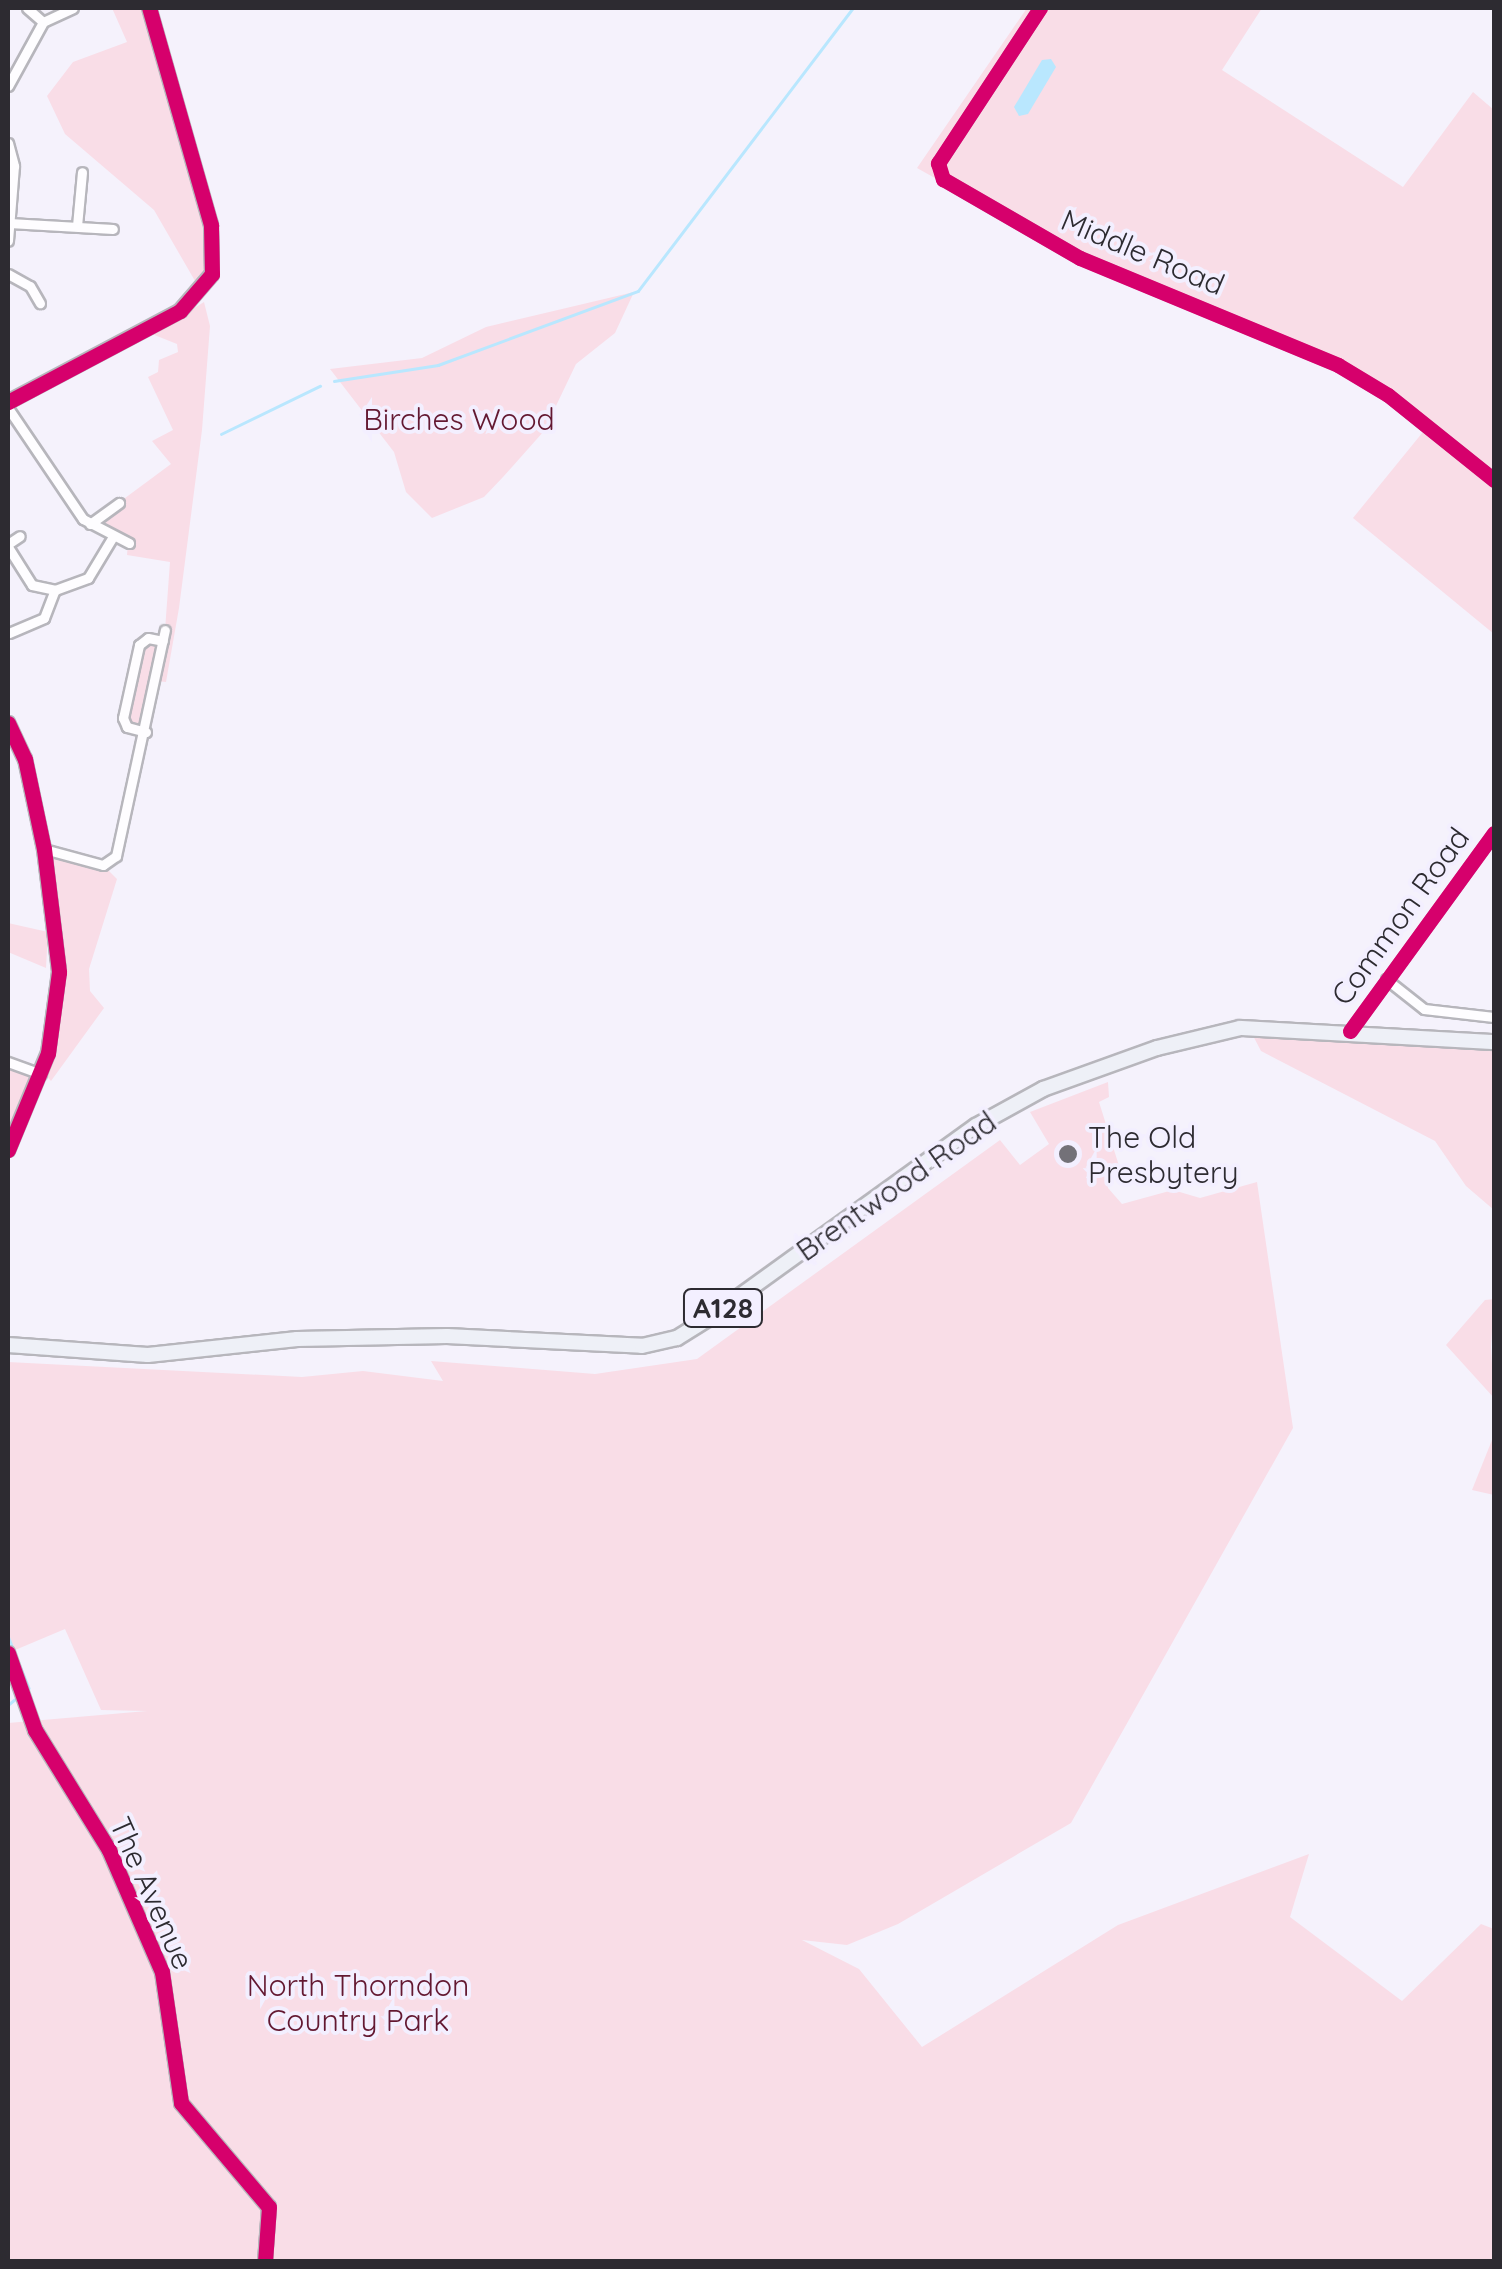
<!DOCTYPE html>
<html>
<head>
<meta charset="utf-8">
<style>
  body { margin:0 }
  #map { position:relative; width:1502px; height:2269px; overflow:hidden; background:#f5f2fc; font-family:Quicksand,sans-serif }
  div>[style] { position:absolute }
  .green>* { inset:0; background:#f9dde7 }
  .water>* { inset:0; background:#b9e7fe }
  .stream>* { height:2.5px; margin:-1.25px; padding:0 1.25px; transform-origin:1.25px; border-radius:1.25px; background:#b9e7fe }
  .roads { filter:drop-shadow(2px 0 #b7b6bc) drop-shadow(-2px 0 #b7b6bc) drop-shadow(0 2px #b7b6bc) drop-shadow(0 -2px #b7b6bc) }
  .street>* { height:9px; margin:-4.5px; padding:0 4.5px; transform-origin:4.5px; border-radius:4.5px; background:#fefdff }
  .secondary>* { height:12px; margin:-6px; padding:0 6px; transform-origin:6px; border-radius:6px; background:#fefdff }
  .primary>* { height:14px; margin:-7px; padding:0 7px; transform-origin:7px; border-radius:7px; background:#eef0f7 }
  .cycleway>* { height:15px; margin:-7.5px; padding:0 7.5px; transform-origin:7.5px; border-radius:7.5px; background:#d6006c }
  .dots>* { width:28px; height:28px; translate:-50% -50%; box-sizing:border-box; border:5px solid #f3efff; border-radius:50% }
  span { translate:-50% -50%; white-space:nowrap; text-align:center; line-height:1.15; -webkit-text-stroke:8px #f3efff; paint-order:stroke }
  .shield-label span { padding:2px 8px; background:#f3efff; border:2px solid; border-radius:8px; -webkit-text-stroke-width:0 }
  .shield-label { font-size:28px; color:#2d2b31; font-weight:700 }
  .street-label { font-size:30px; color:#2d2b31 }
  .park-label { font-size:30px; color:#631831 }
  .poi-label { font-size:30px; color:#2d2b31 }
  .left { translate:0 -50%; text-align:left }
  .frame { position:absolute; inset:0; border:10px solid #2d2b31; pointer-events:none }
</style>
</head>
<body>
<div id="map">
  <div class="green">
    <i style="clip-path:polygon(112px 8px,149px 8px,216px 252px,202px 293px,154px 210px,65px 134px,47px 96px,73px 62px,127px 42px)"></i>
    <i style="clip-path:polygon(1027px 8px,1262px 8px,1222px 70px,1403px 187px,1473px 92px,1494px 110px,1494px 634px,1353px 518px,1427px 427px,1338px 365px,1056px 246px,917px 168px)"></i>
    <i style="clip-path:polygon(634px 292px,615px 333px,576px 364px,544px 431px,503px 477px,484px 497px,432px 518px,406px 492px,394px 452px,330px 369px,422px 358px,486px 327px)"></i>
    <i style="clip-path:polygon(204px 302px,210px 326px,202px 430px,179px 608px,166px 682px,156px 681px,146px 732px,123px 718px,139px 645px,165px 630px,170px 562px,127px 555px,128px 543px,90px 524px,171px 464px,152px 441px,173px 430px,148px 377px,158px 372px,159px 360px,178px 352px,177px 344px,152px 334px)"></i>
    <i style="clip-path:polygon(44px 849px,103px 865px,117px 879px,89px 969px,90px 991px,104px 1008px,51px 1081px,42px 1071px,56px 1017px)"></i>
    <i style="clip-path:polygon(8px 923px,48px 932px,46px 968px,8px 952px)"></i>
    <i style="clip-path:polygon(1249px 1028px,1494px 1042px,1494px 1210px,1466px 1186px,1435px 1141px,1261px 1051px)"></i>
    <i style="clip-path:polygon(8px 1062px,41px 1074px,8px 1150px)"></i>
    <i style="clip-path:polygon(1108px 1082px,1109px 1097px,1099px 1102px,1120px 1169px,1109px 1172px,1108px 1188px,1122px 1204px,1173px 1190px,1200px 1198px,1257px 1182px,1293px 1428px,1071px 1823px,898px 1924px,847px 1945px,802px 1940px,859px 1969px,922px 2047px,1118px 1925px,1309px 1854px,1290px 1917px,1402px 2001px,1481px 1924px,1494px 1929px,1494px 2261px,8px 2261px,8px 1723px,147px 1711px,101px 1710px,65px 1629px,8px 1653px,8px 1362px,302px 1377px,363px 1371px,443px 1381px,431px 1361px,595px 1374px,697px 1359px,1000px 1140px,1020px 1165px,1049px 1144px,1030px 1112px)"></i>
    <i style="clip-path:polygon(1494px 1299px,1491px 1347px,1494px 1398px,1446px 1345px,1485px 1300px)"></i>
    <i style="clip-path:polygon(1494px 1435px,1494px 1495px,1472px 1490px)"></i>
  </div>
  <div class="water">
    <i style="clip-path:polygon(1051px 59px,1056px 67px,1028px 114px,1019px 116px,1014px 107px,1042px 60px)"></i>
  </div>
  <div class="stream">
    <i style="left:334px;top:381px;width:105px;rotate:-8.7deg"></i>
    <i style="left:438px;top:365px;width:213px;rotate:-20.3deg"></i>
    <i style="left:638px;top:291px;width:355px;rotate:-52.8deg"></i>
    <i style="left:221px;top:434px;width:110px;rotate:-25.9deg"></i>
    <i style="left:8px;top:1636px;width:56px;rotate:68deg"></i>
    <i style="left:8px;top:1705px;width:8px;rotate:-40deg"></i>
  </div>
  <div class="roads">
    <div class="street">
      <i style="left:27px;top:8px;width:21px;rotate:41deg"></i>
      <i style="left:1040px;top:8px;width:186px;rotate:123.3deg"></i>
      <i style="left:938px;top:163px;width:17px;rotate:73deg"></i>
      <i style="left:943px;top:179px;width:158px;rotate:30deg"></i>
      <i style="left:1080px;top:258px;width:279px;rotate:22.5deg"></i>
      <i style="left:1338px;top:365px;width:58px;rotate:31deg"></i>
      <i style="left:1388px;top:395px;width:136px;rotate:38.7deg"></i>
      <i style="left:8px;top:86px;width:73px;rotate:-61.3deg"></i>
      <i style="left:43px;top:22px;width:33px;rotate:-25deg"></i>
      <i style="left:8px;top:143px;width:24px;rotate:75deg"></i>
      <i style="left:14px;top:166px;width:75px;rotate:94.6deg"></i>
      <i style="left:9px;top:223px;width:104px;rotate:3.3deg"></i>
      <i style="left:77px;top:226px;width:54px;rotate:-84.7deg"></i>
      <i style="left:8px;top:274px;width:25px;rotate:29deg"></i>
      <i style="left:30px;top:286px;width:20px;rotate:60deg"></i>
      <i style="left:8px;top:408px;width:134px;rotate:56deg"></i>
      <i style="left:83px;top:519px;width:52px;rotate:27.6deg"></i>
      <i style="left:90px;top:524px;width:36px;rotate:-36deg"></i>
      <i style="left:8px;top:544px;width:14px;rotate:-34deg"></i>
      <i style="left:8px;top:547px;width:45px;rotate:57.7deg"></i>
      <i style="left:32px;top:585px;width:24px;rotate:12deg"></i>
      <i style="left:55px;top:590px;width:35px;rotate:-20deg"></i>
      <i style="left:88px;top:578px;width:47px;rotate:-59deg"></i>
      <i style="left:9px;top:633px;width:38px;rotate:-23deg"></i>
      <i style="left:44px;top:618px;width:30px;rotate:-69deg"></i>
      <i style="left:146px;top:732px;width:20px;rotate:-165deg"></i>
      <i style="left:127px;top:727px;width:10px;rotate:-114deg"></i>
      <i style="left:123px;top:718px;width:75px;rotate:-77.6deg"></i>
      <i style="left:139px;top:645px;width:11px;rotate:-38deg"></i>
      <i style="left:148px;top:638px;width:15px;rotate:11deg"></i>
      <i style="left:44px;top:849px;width:61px;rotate:15.2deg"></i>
      <i style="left:103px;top:865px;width:16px;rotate:-35deg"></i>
      <i style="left:116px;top:856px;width:231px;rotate:-77.8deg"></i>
      <i style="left:1386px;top:979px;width:48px;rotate:38.3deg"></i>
      <i style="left:1424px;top:1009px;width:70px;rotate:6.5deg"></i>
      <i style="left:1350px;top:1031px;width:245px;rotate:-54deg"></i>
      <i style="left:8px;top:1062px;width:35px;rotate:20deg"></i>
    </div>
    <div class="secondary">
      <i style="left:8px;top:402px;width:195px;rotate:-27.9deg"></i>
      <i style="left:180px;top:311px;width:49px;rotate:-49.1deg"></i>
      <i style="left:212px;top:274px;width:49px;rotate:-91.2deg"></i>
      <i style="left:211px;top:225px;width:226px;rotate:-105.9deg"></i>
      <i style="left:8px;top:723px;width:40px;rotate:65deg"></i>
      <i style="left:25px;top:759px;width:92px;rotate:78.1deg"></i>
      <i style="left:44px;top:849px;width:124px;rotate:83deg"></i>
      <i style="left:59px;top:972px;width:82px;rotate:97.7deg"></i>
      <i style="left:48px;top:1053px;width:105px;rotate:112.4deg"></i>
      <i style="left:8px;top:1653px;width:82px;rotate:70.7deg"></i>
      <i style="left:35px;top:1730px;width:141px;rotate:58.3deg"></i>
      <i style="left:109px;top:1850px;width:133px;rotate:66.5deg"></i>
      <i style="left:162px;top:1972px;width:132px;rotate:81.7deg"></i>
      <i style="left:181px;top:2103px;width:136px;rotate:49.8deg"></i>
      <i style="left:269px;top:2207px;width:55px;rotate:94.2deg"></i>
    </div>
    <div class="primary">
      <i style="left:8px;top:1345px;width:140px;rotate:4.1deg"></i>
      <i style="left:148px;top:1355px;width:150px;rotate:-6.1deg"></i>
      <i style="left:297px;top:1339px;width:150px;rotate:-1.1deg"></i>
      <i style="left:447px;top:1336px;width:195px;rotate:2.9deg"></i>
      <i style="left:642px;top:1346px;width:36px;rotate:-13deg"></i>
      <i style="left:677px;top:1338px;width:36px;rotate:-32deg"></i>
      <i style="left:708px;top:1319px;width:330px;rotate:-35.8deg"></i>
      <i style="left:976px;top:1126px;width:77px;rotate:-28.9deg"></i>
      <i style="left:1043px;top:1089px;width:121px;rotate:-19.8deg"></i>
      <i style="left:1157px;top:1048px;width:85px;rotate:-13.5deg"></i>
      <i style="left:1240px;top:1028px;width:254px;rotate:3.2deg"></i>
    </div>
  </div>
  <div class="cycleway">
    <i style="left:1040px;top:8px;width:186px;rotate:123.3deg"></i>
    <i style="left:938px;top:163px;width:17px;rotate:73deg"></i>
    <i style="left:943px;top:179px;width:158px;rotate:30deg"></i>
    <i style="left:1080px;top:258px;width:279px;rotate:22.5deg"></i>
    <i style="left:1338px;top:365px;width:58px;rotate:31deg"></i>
    <i style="left:1388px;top:395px;width:136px;rotate:38.7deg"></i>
    <i style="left:8px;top:402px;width:195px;rotate:-27.9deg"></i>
    <i style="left:180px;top:311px;width:49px;rotate:-49.1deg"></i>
    <i style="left:212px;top:274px;width:49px;rotate:-91.2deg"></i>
    <i style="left:211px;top:225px;width:226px;rotate:-105.9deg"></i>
    <i style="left:8px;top:723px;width:40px;rotate:65deg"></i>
    <i style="left:25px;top:759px;width:92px;rotate:78.1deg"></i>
    <i style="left:44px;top:849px;width:124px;rotate:83deg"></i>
    <i style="left:59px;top:972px;width:82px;rotate:97.7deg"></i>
    <i style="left:48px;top:1053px;width:105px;rotate:112.4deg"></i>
    <i style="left:1350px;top:1031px;width:245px;rotate:-54deg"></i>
    <i style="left:8px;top:1653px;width:82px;rotate:70.7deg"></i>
    <i style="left:35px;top:1730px;width:141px;rotate:58.3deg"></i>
    <i style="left:109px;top:1850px;width:133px;rotate:66.5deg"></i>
    <i style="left:162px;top:1972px;width:132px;rotate:81.7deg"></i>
    <i style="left:181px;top:2103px;width:136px;rotate:49.8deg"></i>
    <i style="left:269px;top:2207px;width:55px;rotate:94.2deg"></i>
  </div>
  <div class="dots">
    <i style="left:1068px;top:1154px;background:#737178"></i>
  </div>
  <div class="shield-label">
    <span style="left:723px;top:1308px">A128</span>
  </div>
  <div class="street-label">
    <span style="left:1143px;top:252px;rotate:23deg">Middle Road</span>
    <span style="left:1400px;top:916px;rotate:-54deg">Common Road</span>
    <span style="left:896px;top:1186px;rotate:-35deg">Brentwood Road</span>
    <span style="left:152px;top:1893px;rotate:66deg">The Avenue</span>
  </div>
  <div class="park-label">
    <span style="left:459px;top:419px">Birches Wood</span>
    <span style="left:358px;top:2002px">North Thorndon<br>Country Park</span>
  </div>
  <div class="poi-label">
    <span class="left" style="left:1088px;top:1154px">The Old<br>Presbytery</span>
  </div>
  <div class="frame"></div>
</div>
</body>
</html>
